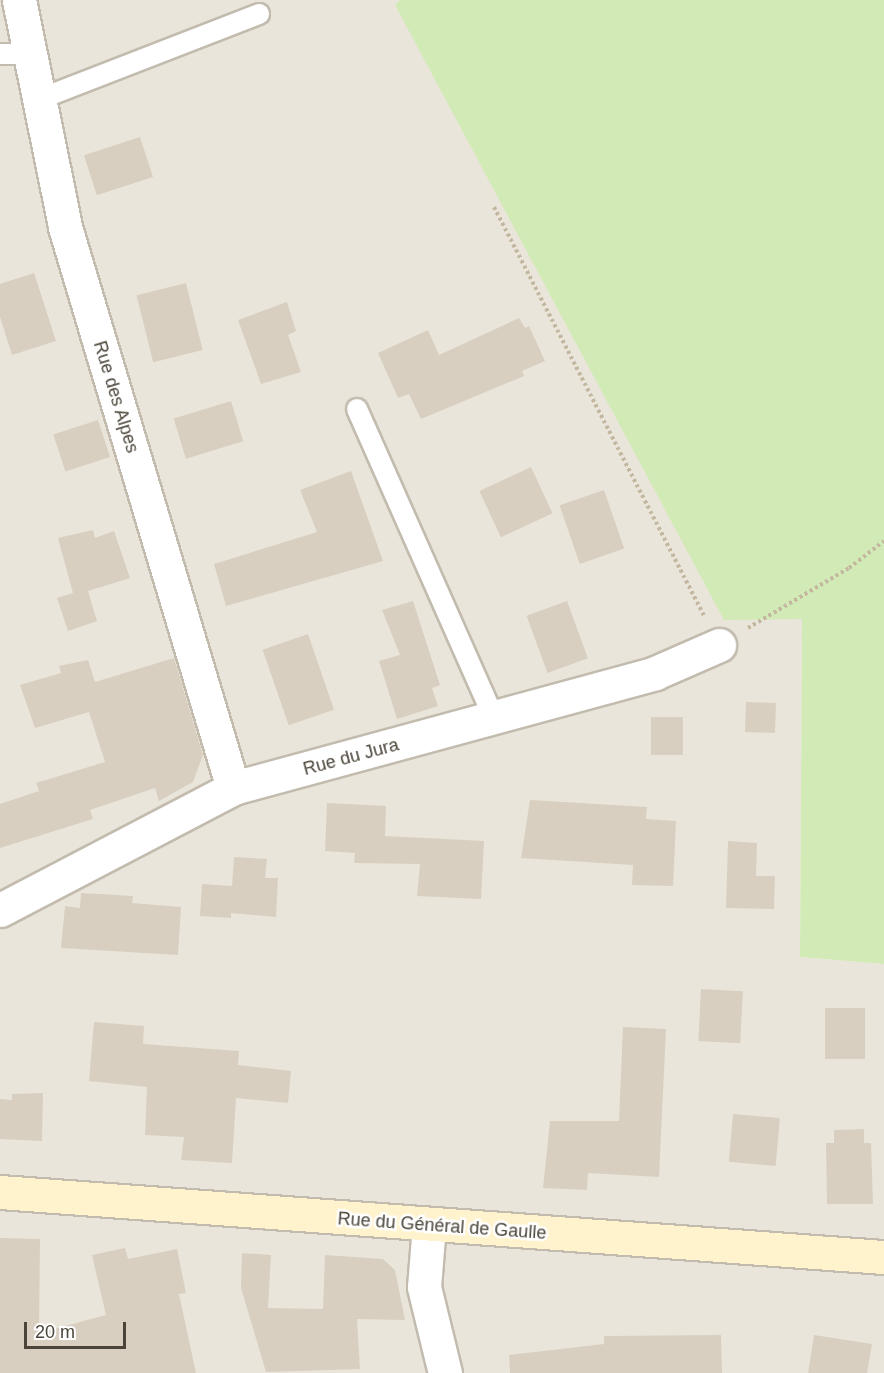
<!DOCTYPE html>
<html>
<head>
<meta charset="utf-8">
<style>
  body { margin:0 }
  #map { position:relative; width:884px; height:1373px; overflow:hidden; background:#f6f3ec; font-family:Helvetica,sans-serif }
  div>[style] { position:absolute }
  .residential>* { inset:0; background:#eae5da }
  .green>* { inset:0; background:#d2eab5 }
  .building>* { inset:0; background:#d8cfc1; transform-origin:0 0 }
  .path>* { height:4px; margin-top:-2px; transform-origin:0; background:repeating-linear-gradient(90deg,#c4b79f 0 3px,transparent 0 6px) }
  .roads { filter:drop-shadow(2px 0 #c2bbae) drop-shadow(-2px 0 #c2bbae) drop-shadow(0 2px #c2bbae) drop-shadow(0 -2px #c2bbae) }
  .lane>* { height:20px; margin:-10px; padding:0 10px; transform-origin:10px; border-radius:10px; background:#fff }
  .street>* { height:33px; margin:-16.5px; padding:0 16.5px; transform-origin:16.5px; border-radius:16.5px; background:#fff }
  .secondary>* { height:33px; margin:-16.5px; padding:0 16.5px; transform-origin:16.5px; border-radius:16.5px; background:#fff3cd }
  span { translate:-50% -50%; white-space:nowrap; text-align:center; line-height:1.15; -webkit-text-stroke:5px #fff; paint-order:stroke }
  .street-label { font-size:18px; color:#4b4439 }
  .scale { position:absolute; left:24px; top:1322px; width:102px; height:27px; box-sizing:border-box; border:3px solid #4b4439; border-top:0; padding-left:8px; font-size:18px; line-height:21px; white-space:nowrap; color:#4b4439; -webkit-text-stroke:4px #fff; paint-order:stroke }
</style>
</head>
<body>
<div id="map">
  <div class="residential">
    <i style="clip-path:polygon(0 0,400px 0,395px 5px,802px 619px,800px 957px,884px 964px,884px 1373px,0 1373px)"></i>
  </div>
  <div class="green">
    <i style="clip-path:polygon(400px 0,884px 0,884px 964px,800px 957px,802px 619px,724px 620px,395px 5px)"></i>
  </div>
  <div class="building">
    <i style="left:140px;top:137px;width:42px;height:59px;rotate:72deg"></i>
    <i style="clip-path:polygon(34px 273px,56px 341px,12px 355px,0 317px,0 284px)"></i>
    <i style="left:186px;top:283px;width:69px;height:51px;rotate:76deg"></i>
    <i style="clip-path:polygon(287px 302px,296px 331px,288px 335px,301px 372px,261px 384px,238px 320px)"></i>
    <i style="clip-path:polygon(519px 318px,525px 328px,529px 326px,545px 361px,522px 371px,524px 376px,421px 419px,409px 394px,398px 398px,378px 353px,428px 330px,439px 355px)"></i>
    <i style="left:231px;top:401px;width:42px;height:60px;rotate:73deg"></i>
    <i style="left:98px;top:420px;width:39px;height:47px;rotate:72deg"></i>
    <i style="left:531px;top:467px;width:51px;height:57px;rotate:65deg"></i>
    <i style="clip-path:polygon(351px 471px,383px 561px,226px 606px,214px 564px,317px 532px,300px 490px)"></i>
    <i style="left:604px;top:490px;width:62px;height:47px;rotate:71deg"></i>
    <i style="clip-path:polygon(93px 530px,95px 538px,114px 531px,130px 578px,88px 591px,97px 621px,68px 631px,57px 598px,73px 593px,58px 538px)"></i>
    <i style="clip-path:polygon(413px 601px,440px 685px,432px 688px,438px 706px,397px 719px,379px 661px,400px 655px,382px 610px)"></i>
    <i style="left:567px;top:601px;width:61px;height:43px;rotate:70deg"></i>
    <i style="left:308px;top:634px;width:80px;height:48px;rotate:71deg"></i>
    <i style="clip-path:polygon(174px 658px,203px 755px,193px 782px,159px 801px,155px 788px,90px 810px,93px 819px,0 848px,0 804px,39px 791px,36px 783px,105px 762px,89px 712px,35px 728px,20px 685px,61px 673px,59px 666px,88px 660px,95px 682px)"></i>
    <i style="left:746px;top:702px;width:30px;height:30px;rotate:2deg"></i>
    <i style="left:651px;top:717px;width:32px;height:38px"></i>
    <i style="clip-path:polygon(530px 800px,647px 807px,646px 819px,676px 821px,673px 886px,632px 885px,633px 865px,521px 858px)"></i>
    <i style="clip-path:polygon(327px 803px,386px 806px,385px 836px,484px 841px,481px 899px,417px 896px,420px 864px,354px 863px,355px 853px,325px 851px)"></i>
    <i style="clip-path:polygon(728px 841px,757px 843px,756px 876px,775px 876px,774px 909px,726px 908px)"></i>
    <i style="clip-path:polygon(234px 857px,267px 859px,265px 878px,278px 878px,276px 917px,231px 913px,231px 918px,200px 916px,202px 884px,232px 886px)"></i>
    <i style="clip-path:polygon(81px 893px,133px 896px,132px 903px,181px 907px,178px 955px,61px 948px,65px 906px,80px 908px)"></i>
    <i style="left:701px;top:989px;width:42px;height:52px;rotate:3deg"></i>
    <i style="left:865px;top:1008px;width:51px;height:40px;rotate:90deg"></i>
    <i style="clip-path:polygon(94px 1022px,144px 1026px,143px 1044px,239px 1051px,238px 1065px,291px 1071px,288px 1103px,236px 1098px,232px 1163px,181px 1160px,184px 1137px,145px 1135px,147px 1087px,89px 1081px)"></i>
    <i style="clip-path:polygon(623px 1027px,666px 1029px,659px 1177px,588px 1173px,587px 1190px,543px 1188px,550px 1121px,619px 1121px)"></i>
    <i style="clip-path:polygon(43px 1093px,42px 1141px,0 1139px,0 1099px,12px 1100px,12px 1094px)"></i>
    <i style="left:733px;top:1114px;width:47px;height:48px;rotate:5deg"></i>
    <i style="clip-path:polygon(864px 1129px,864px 1143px,871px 1143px,873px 1204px,827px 1204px,826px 1143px,834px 1143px,834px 1130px)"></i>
    <i style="clip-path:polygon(0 1238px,40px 1239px,39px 1333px,106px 1315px,92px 1255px,125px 1248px,128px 1259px,177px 1249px,186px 1293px,179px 1294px,196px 1373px,0 1373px)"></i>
    <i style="clip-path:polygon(242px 1253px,271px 1255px,268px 1308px,323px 1309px,325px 1255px,383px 1259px,395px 1270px,405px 1320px,357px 1319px,360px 1369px,266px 1372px,241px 1288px)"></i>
    <i style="clip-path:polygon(721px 1335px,722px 1373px,510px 1373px,509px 1355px,604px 1344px,604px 1336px)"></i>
    <i style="clip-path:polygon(814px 1335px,872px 1344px,867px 1373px,808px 1373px)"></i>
  </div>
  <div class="path">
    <i style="left:494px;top:207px;width:459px;rotate:62.8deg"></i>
    <i style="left:748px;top:628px;width:117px;rotate:-30.7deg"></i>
    <i style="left:849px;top:568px;width:44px;rotate:-37.6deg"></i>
  </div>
  <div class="roads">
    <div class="lane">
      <i style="left:0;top:54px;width:30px"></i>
      <i style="left:40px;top:99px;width:235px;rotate:-21.2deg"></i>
      <i style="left:357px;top:409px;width:338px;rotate:66.1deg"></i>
    </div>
    <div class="street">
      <i style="left:19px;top:0;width:232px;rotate:78.5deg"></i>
      <i style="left:65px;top:227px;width:586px;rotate:73.33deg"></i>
      <i style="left:0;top:910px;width:263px;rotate:-27.6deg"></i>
      <i style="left:233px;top:788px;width:437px;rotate:-15.2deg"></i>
      <i style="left:655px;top:673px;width:70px;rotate:-23.6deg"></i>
      <i style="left:429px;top:1225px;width:62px;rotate:94.6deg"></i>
      <i style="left:424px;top:1287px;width:89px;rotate:76.3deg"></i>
    </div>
    <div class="secondary">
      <i style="left:0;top:1192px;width:886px;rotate:4.21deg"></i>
    </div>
  </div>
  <div class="street-label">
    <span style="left:116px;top:397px;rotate:73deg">Rue des Alpes</span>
    <span style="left:351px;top:757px;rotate:-15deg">Rue du Jura</span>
    <span style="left:442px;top:1226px;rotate:4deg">Rue du Général de Gaulle</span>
  </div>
  <div class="scale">20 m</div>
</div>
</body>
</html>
